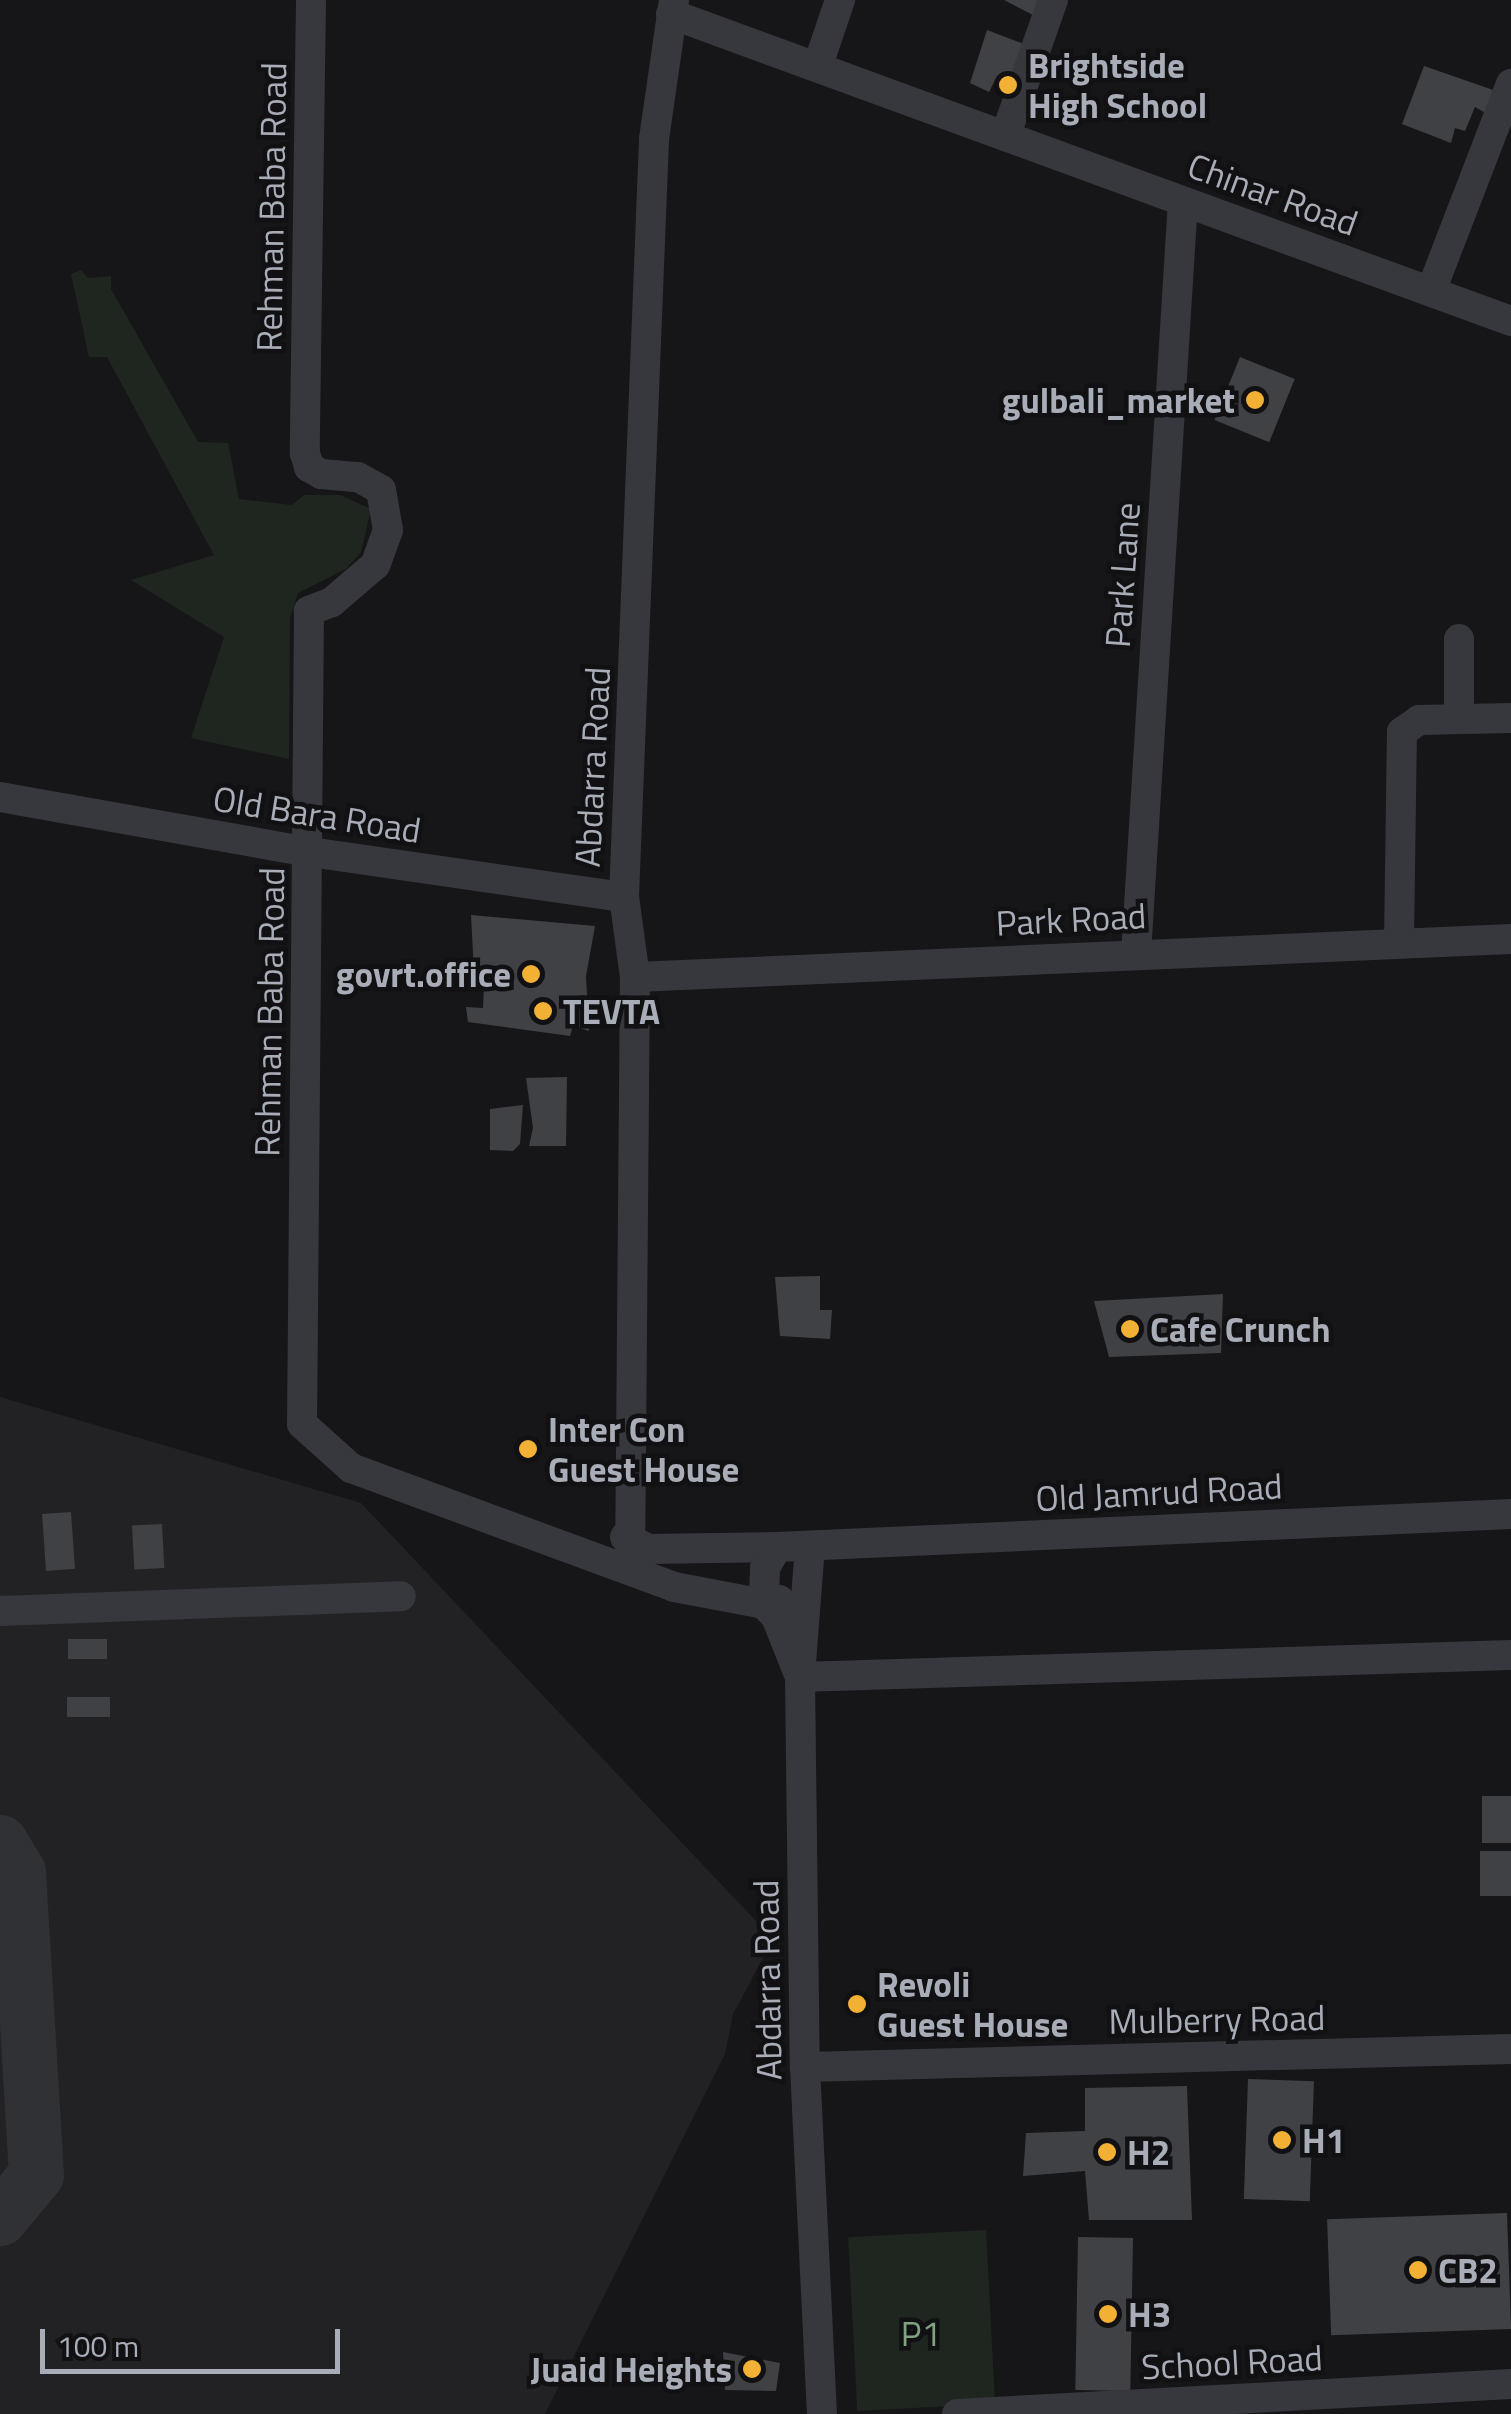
<!DOCTYPE html>
<html>
<head>
<meta charset="utf-8">
<style>
  body { margin:0 }
  #map { position:relative; width:1511px; height:2414px; overflow:hidden; background:#161618; font-family:"Titillium Web",sans-serif }
  div>[style] { position:absolute }
  .built>* { inset:0; background:#222225 }
  .green>* { inset:0; background:#1e261f; transform-origin:0 0 }
  .taxiway>* { height:55px; margin:-27.5px; padding:0 27.5px; transform-origin:27.5px; border-radius:27.5px; background:#303135 }
  .building>* { inset:0; background:#404145; transform-origin:0 0 }
  .minor>* { height:30px; margin:-15px; padding:0 15px; transform-origin:15px; border-radius:15px; background:#37383d }
  .dots>* { width:28px; height:28px; translate:-50% -50%; box-sizing:border-box; border:5px solid #111113; border-radius:50% }
  span { translate:-50% -50%; white-space:nowrap; text-align:center; line-height:1.15; -webkit-text-stroke:9px #111113; paint-order:stroke }
  .poi-label { font-size:35px; color:#a8adb8; font-weight:700 }
  .left { translate:0 -50%; text-align:left }
  .right { translate:-100% -50%; text-align:right }
  .street-label { font-size:35px; color:#a8adb8 }
  .park-label { font-size:35px; color:#7fa381 }
  .scale { position:absolute; left:40px; top:2329px; width:300px; height:45px; box-sizing:border-box; border:5px solid #a8adb8; border-top:0; padding-left:12px; font-size:30px; line-height:35px; white-space:nowrap; color:#a8adb8; -webkit-text-stroke:8px #111113; paint-order:stroke }
</style>
</head>
<body>
<div id="map">
  <div class="built">
    <i style="clip-path:polygon(0 1397px,361px 1503px,773px 1939px,733px 2014px,725px 2054px,545px 2414px,0 2414px)"></i>
  </div>
  <div class="green">
    <i style="clip-path:polygon(81px 270px,88px 278px,111px 276px,111px 289px,198px 442px,228px 443px,239px 499px,292px 505px,304px 495px,340px 495px,371px 509px,361px 552px,346px 569px,298px 593px,290px 618px,289px 759px,191px 738px,224px 637px,131px 580px,214px 555px,107px 357px,89px 357px,71px 274px)"></i>
    <i style="left:986px;top:2230px;width:174px;height:138px;rotate:87deg"></i>
  </div>
  <div class="taxiway">
    <i style="left:0;top:1842px;width:35px;rotate:59deg"></i>
    <i style="left:18px;top:1872px;width:303px;rotate:86.6deg"></i>
    <i style="left:36px;top:2174px;width:57px;rotate:129.3deg"></i>
  </div>
  <div class="building">
    <i style="clip-path:polygon(1004px 0,1045px 0,1037px 17px)"></i>
    <i style="clip-path:polygon(987px 30px,1029px 46px,1017px 86px,994px 82px,989px 92px,970px 83px)"></i>
    <i style="clip-path:polygon(1424px 66px,1499px 92px,1491px 116px,1475px 107px,1465px 131px,1455px 128px,1451px 143px,1402px 124px)"></i>
    <i style="left:1240px;top:357px;width:59px;height:68px;rotate:22deg"></i>
    <i style="clip-path:polygon(471px 915px,595px 926px,586px 976px,589px 1031px,573px 1026px,570px 1036px,468px 1022px,466px 1007px,483px 1008px,484px 984px,474px 973px)"></i>
    <i style="clip-path:polygon(567px 1077px,566px 1146px,529px 1146px,533px 1128px,526px 1078px)"></i>
    <i style="clip-path:polygon(523px 1105px,520px 1144px,513px 1151px,490px 1150px,490px 1109px)"></i>
    <i style="clip-path:polygon(820px 1276px,820px 1310px,832px 1310px,830px 1339px,780px 1336px,775px 1277px)"></i>
    <i style="clip-path:polygon(1223px 1294px,1221px 1353px,1109px 1357px,1094px 1301px)"></i>
    <i style="left:71px;top:1512px;width:57px;height:29px;rotate:86deg"></i>
    <i style="left:162px;top:1524px;width:44px;height:30px;rotate:87deg"></i>
    <i style="left:107px;top:1639px;width:20px;height:39px;rotate:90deg"></i>
    <i style="left:67px;top:1697px;width:43px;height:20px"></i>
    <i style="left:1511px;top:1796px;width:47px;height:29px;rotate:90deg"></i>
    <i style="left:1511px;top:1851px;width:45px;height:31px;rotate:90deg"></i>
    <i style="left:1248px;top:2079px;width:66px;height:120px;rotate:2deg"></i>
    <i style="clip-path:polygon(1187px 2086px,1192px 2220px,1089px 2220px,1085px 2171px,1023px 2176px,1026px 2133px,1085px 2131px,1085px 2088px)"></i>
    <i style="left:1507px;top:2213px;width:116px;height:180px;rotate:88deg"></i>
    <i style="left:1078px;top:2237px;width:55px;height:153px;rotate:1deg"></i>
    <i style="clip-path:polygon(723px 2352px,780px 2363px,776px 2391px,725px 2390px)"></i>
  </div>
  <div class="minor">
    <i style="left:311px;top:0;width:453px;rotate:90.8deg"></i>
    <i style="left:305px;top:453px;width:15px;rotate:74deg"></i>
    <i style="left:309px;top:467px;width:14px;rotate:30deg"></i>
    <i style="left:321px;top:474px;width:37px;rotate:5deg"></i>
    <i style="left:358px;top:477px;width:26px;rotate:29deg"></i>
    <i style="left:381px;top:490px;width:41px;rotate:80.1deg"></i>
    <i style="left:388px;top:530px;width:37px;rotate:110deg"></i>
    <i style="left:375px;top:565px;width:57px;rotate:139.3deg"></i>
    <i style="left:332px;top:602px;width:25px;rotate:159deg"></i>
    <i style="left:309px;top:611px;width:813px;rotate:90.49deg"></i>
    <i style="left:302px;top:1424px;width:66px;rotate:41.9deg"></i>
    <i style="left:351px;top:1468px;width:344px;rotate:20.2deg"></i>
    <i style="left:674px;top:1587px;width:92px;rotate:10.7deg"></i>
    <i style="left:764px;top:1604px;width:18px;rotate:47deg"></i>
    <i style="left:776px;top:1617px;width:65px;rotate:68.2deg"></i>
    <i style="left:800px;top:1677px;width:711px;rotate:-1.77deg"></i>
    <i style="left:671px;top:14px;width:894px;rotate:20.08deg"></i>
    <i style="left:818px;top:65px;width:69px;rotate:-71.3deg"></i>
    <i style="left:1006px;top:134px;width:142px;rotate:-70.7deg"></i>
    <i style="left:1431px;top:291px;width:222px;rotate:-68.9deg"></i>
    <i style="left:1459px;top:719px;width:80px;rotate:-90deg"></i>
    <i style="left:0;top:797px;width:315px;rotate:10.1deg"></i>
    <i style="left:310px;top:852px;width:317px;rotate:8.2deg"></i>
    <i style="left:1399px;top:943px;width:211px;rotate:-89.2deg"></i>
    <i style="left:1402px;top:732px;width:21px;rotate:-35deg"></i>
    <i style="left:1419px;top:720px;width:92px;rotate:-1.2deg"></i>
    <i style="left:1136px;top:954px;width:754px;rotate:-86.43deg"></i>
    <i style="left:635px;top:977px;width:877px;rotate:-2.48deg"></i>
    <i style="left:625px;top:1537px;width:27px;rotate:27deg"></i>
    <i style="left:649px;top:1549px;width:128px;rotate:-0.9deg"></i>
    <i style="left:777px;top:1547px;width:735px;rotate:-2.57deg"></i>
    <i style="left:810px;top:1546px;width:131px;rotate:94.4deg"></i>
    <i style="left:800px;top:1677px;width:390px;rotate:89.3deg"></i>
    <i style="left:805px;top:2067px;width:347px;rotate:87.2deg"></i>
    <i style="left:777px;top:1547px;width:24px;rotate:120deg"></i>
    <i style="left:765px;top:1568px;width:36px;rotate:92deg"></i>
    <i style="left:764px;top:1604px;width:16px;rotate:-14deg"></i>
    <i style="left:630px;top:1569px;width:592px;rotate:-89.52deg"></i>
    <i style="left:635px;top:977px;width:81px;rotate:-97.8deg"></i>
    <i style="left:624px;top:897px;width:759px;rotate:-87.73deg"></i>
    <i style="left:654px;top:139px;width:140px;rotate:-81.8deg"></i>
    <i style="left:0;top:1611px;width:401px;rotate:-2.1deg"></i>
    <i style="left:805px;top:2067px;width:706px;rotate:-1.46deg"></i>
    <i style="left:957px;top:2414px;width:555px;rotate:-3.1deg"></i>
  </div>
  <div class="dots">
    <i style="left:1008px;top:85px;background:#f2b134"></i>
    <i style="left:1255px;top:400px;background:#f2b134"></i>
    <i style="left:531px;top:974px;background:#f2b134"></i>
    <i style="left:543px;top:1011px;background:#f2b134"></i>
    <i style="left:1130px;top:1329px;background:#f2b134"></i>
    <i style="left:528px;top:1449px;background:#f2b134"></i>
    <i style="left:857px;top:2004px;background:#f2b134"></i>
    <i style="left:1282px;top:2140px;background:#f2b134"></i>
    <i style="left:1107px;top:2152px;background:#f2b134"></i>
    <i style="left:1418px;top:2270px;background:#f2b134"></i>
    <i style="left:1108px;top:2314px;background:#f2b134"></i>
    <i style="left:752px;top:2369px;background:#f2b134"></i>
  </div>
  <div class="poi-label">
    <span class="left" style="left:1028px;top:85px">Brightside<br>High School</span>
    <span class="right" style="left:1235px;top:400px">gulbali_market</span>
    <span class="right" style="left:511px;top:974px">govrt.office</span>
    <span class="left" style="left:563px;top:1011px">TEVTA</span>
    <span class="left" style="left:1150px;top:1329px">Cafe Crunch</span>
    <span class="left" style="left:548px;top:1449px">Inter Con<br>Guest House</span>
    <span class="left" style="left:877px;top:2004px">Revoli<br>Guest House</span>
    <span class="left" style="left:1302px;top:2140px">H1</span>
    <span class="left" style="left:1127px;top:2152px">H2</span>
    <span class="left" style="left:1438px;top:2270px">CB2</span>
    <span class="left" style="left:1128px;top:2314px">H3</span>
    <span class="right" style="left:732px;top:2369px">Juaid Heights</span>
  </div>
  <div class="street-label">
    <span style="left:1273px;top:194px;rotate:20deg">Chinar Road</span>
    <span style="left:271px;top:207px;rotate:-89deg">Rehman Baba Road</span>
    <span style="left:1122px;top:575px;rotate:-86deg">Park Lane</span>
    <span style="left:592px;top:767px;rotate:-87deg">Abdarra Road</span>
    <span style="left:317px;top:814px;rotate:9deg">Old Bara Road</span>
    <span style="left:1071px;top:919px;rotate:-3deg">Park Road</span>
    <span style="left:269px;top:1012px;rotate:-89deg">Rehman Baba Road</span>
    <span style="left:1159px;top:1492px;rotate:-3deg">Old Jamrud Road</span>
    <span style="left:767px;top:1980px;rotate:-91deg">Abdarra Road</span>
    <span style="left:1217px;top:2019px;rotate:-1deg">Mulberry Road</span>
    <span style="left:1232px;top:2362px;rotate:-3deg">School Road</span>
  </div>
  <div class="park-label">
    <span style="left:921px;top:2333px">P1</span>
  </div>
  <div class="scale">100 m</div>
</div>
</body>
</html>
